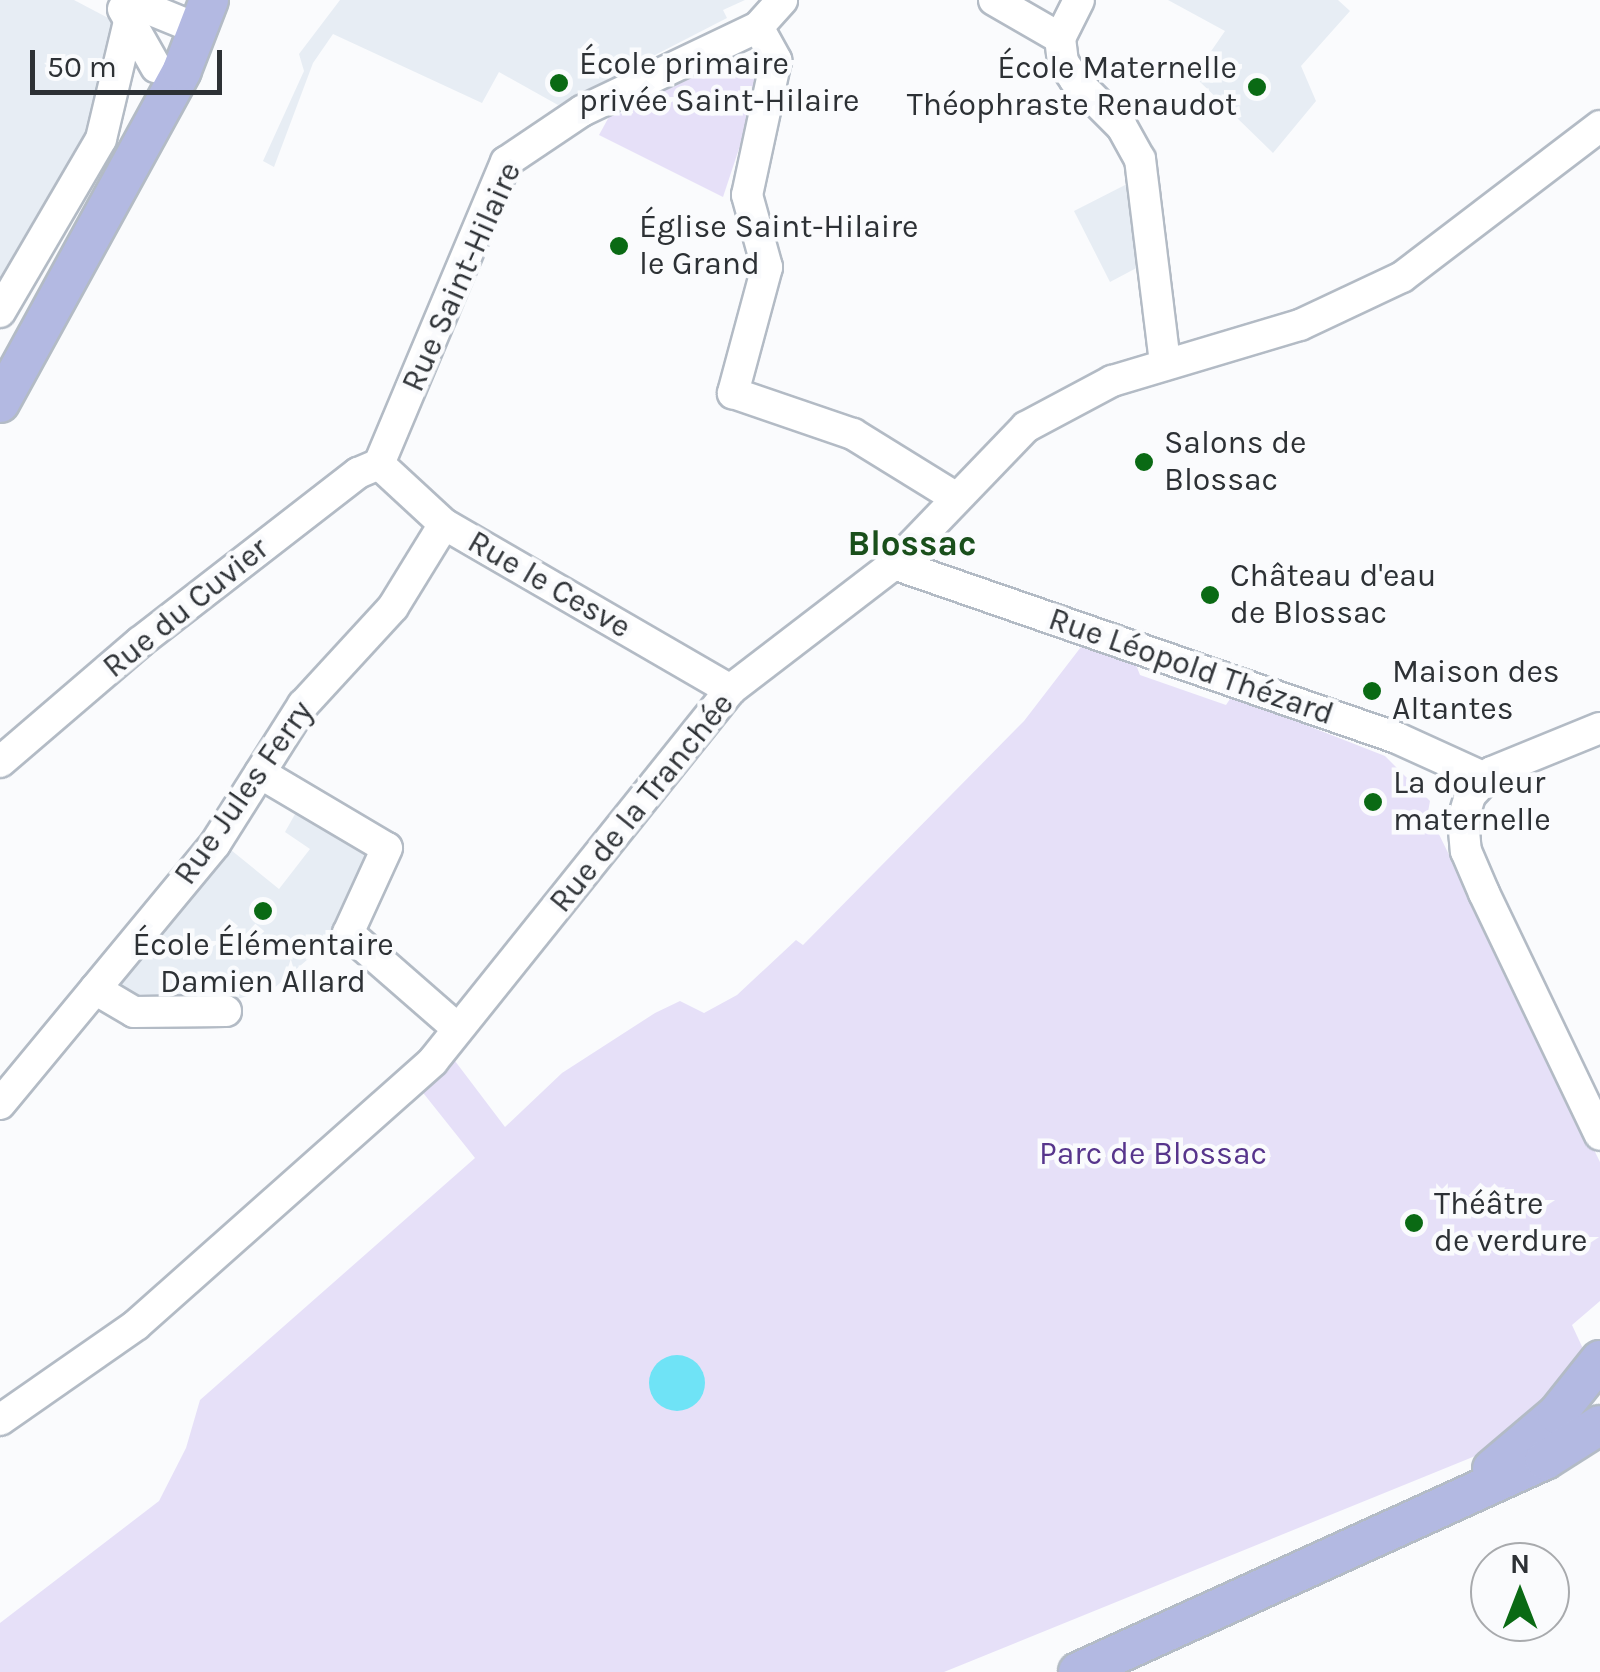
<!DOCTYPE html>
<html>
<head>
<meta charset="utf-8">
<style>
  body { margin:0 }
  #map { position:relative; width:1600px; height:1672px; overflow:hidden; background:#fafbfd; font-family:Karla,sans-serif }
  div>[style] { position:absolute }
  .built>* { inset:0; background:#e7edf4 }
  .green>* { inset:0; background:#e6e0f8 }
  .water>* { inset:0; background:#6fe3f6 }
  .round { border-radius:50% }
  .roads { filter:drop-shadow(2px 0 #b3bbc5) drop-shadow(-2px 0 #b3bbc5) drop-shadow(0 2px #b3bbc5) drop-shadow(0 -2px #b3bbc5) }
  .minor>* { height:30px; margin:-15px; padding:0 15px; transform-origin:15px; border-radius:15px; background:#fff }
  .major>* { height:38px; margin:-19px; padding:0 19px; transform-origin:19px; border-radius:19px; background:#b3b9e2 }
  .dots>* { width:28px; height:28px; translate:-50% -50%; box-sizing:border-box; border:5px solid #fafbfd; border-radius:50% }
  span { translate:-50% -50%; white-space:nowrap; text-align:center; line-height:1.15; -webkit-text-stroke:9px #fafbfd; paint-order:stroke }
  .poi-label { font-size:32px; color:#2d3135 }
  .left { translate:0 -50%; text-align:left }
  .right { translate:-100% -50%; text-align:right }
  .street-label { font-size:32px; color:#2d3135 }
  .park-label { font-size:32px; color:#57358c }
  .neighbourhood-label { font-size:35px; color:#194f1b; font-weight:700 }
  .north { position:absolute; left:1470px; top:1542px; width:100px; height:100px; box-sizing:border-box; background:#fafbfd; border:2px solid #a8aaad; border-radius:50%; rotate:0deg; font-size:28px; font-weight:700; line-height:40px; text-align:center; color:#2d3135 }
  .north::after { content:''; display:block; margin:auto; width:35px; height:45px; background:#0a6a14; clip-path:polygon(50% 0,100% 100%,50% 72%,0 100%) }
  .scale { position:absolute; left:30px; top:50px; width:192px; height:45px; box-sizing:border-box; border:5px solid #2d3135; border-top:0; padding-left:12px; font-size:30px; line-height:35px; white-space:nowrap; color:#2d3135; -webkit-text-stroke:8px #fafbfd; paint-order:stroke }
</style>
</head>
<body>
<div id="map">
  <div class="built">
    <i style="clip-path:polygon(0 0,74px 0,112px 20px,94px 125px,0 293px)"></i>
    <i style="clip-path:polygon(340px 0,745px 0,723px 10px,727px 18px,558px 105px,499px 72px,482px 103px,333px 34px,313px 63px,274px 167px,263px 161px,304px 71px,299px 54px)"></i>
    <i style="clip-path:polygon(1168px 0,1338px 0,1350px 11px,1301px 66px,1316px 101px,1273px 153px,1194px 76px,1225px 31px)"></i>
    <i style="clip-path:polygon(1129px 183px,1144px 264px,1110px 282px,1074px 211px)"></i>
    <i style="clip-path:polygon(299px 807px,368px 848px,372px 861px,335px 936px,273px 989px,237px 999px,135px 1003px,112px 986px,231px 850px,279px 889px,310px 849px,285px 832px)"></i>
  </div>
  <div class="green">
    <i style="clip-path:polygon(726px 53px,761px 73px,762px 79px,723px 197px,599px 135px,610px 115px)"></i>
    <i style="clip-path:polygon(1084px 643px,1134px 660px,1140px 675px,1226px 705px,1232px 696px,1385px 756px,1430px 801px,1428px 812px,1600px 1162px,1600px 1301px,1572px 1325px,1585px 1353px,1560px 1386px,1495px 1448px,944px 1672px,0 1672px,0 1623px,159px 1501px,186px 1448px,200px 1400px,475px 1158px,420px 1089px,452px 1057px,505px 1127px,562px 1073px,655px 1013px,680px 1001px,704px 1013px,737px 995px,796px 940px,803px 945px,1024px 721px)"></i>
  </div>
  <div class="water">
    <i class="round" style="left:649px;top:1355px;width:56px;height:56px"></i>
  </div>
  <div class="roads">
    <div class="minor">
      <i style="left:127px;top:0;width:77px;rotate:22.2deg"></i>
      <i style="left:994px;top:0;width:76px;rotate:29.9deg"></i>
      <i style="left:123px;top:9px;width:67px;rotate:60.4deg"></i>
      <i style="left:758px;top:27px;width:38px;rotate:61deg"></i>
      <i style="left:776px;top:60px;width:138px;rotate:102.1deg"></i>
      <i style="left:747px;top:195px;width:75px;rotate:74.5deg"></i>
      <i style="left:767px;top:267px;width:131px;rotate:105.1deg"></i>
      <i style="left:733px;top:393px;width:127px;rotate:18.9deg"></i>
      <i style="left:853px;top:434px;width:120px;rotate:31.7deg"></i>
      <i style="left:1060px;top:38px;width:24px;rotate:83deg"></i>
      <i style="left:1063px;top:62px;width:22px;rotate:56deg"></i>
      <i style="left:1075px;top:80px;width:66px;rotate:45deg"></i>
      <i style="left:1122px;top:127px;width:37px;rotate:61deg"></i>
      <i style="left:1140px;top:159px;width:206px;rotate:83deg"></i>
      <i style="left:1060px;top:38px;width:42px;rotate:-63.4deg"></i>
      <i style="left:0;top:312px;width:200px;rotate:-59.7deg"></i>
      <i style="left:101px;top:139px;width:143px;rotate:-76.6deg"></i>
      <i style="left:379px;top:464px;width:328px;rotate:-67.2deg"></i>
      <i style="left:506px;top:162px;width:92px;rotate:-33.9deg"></i>
      <i style="left:582px;top:111px;width:195px;rotate:-25.5deg"></i>
      <i style="left:758px;top:27px;width:36px;rotate:-48deg"></i>
      <i style="left:379px;top:464px;width:88px;rotate:42.7deg"></i>
      <i style="left:444px;top:524px;width:331px;rotate:30.1deg"></i>
      <i style="left:894px;top:564px;width:532px;rotate:19.08deg"></i>
      <i style="left:1397px;top:738px;width:97px;rotate:24.4deg"></i>
      <i style="left:1600px;top:728px;width:117px;rotate:157.8deg"></i>
      <i style="left:1492px;top:772px;width:33px;rotate:133deg"></i>
      <i style="left:1470px;top:796px;width:24px;rotate:107deg"></i>
      <i style="left:1463px;top:819px;width:32px;rotate:85deg"></i>
      <i style="left:1466px;top:851px;width:46px;rotate:66.8deg"></i>
      <i style="left:1484px;top:893px;width:268px;rotate:64.4deg"></i>
      <i style="left:0;top:762px;width:184px;rotate:-40.6deg"></i>
      <i style="left:140px;top:642px;width:276px;rotate:-37.8deg"></i>
      <i style="left:358px;top:473px;width:23px;rotate:-23deg"></i>
      <i style="left:260px;top:773px;width:147px;rotate:30.6deg"></i>
      <i style="left:387px;top:848px;width:94px;rotate:114.6deg"></i>
      <i style="left:348px;top:933px;width:145px;rotate:41.1deg"></i>
      <i style="left:95px;top:989px;width:45px;rotate:30.5deg"></i>
      <i style="left:134px;top:1012px;width:92px;rotate:-0.6deg"></i>
      <i style="left:0;top:1104px;width:337px;rotate:-50.4deg"></i>
      <i style="left:215px;top:844px;width:165px;rotate:-57.7deg"></i>
      <i style="left:303px;top:705px;width:133px;rotate:-47.4deg"></i>
      <i style="left:393px;top:607px;width:97px;rotate:-58.4deg"></i>
      <i style="left:0;top:1420px;width:166px;rotate:-34.9deg"></i>
      <i style="left:136px;top:1325px;width:397px;rotate:-41.6deg"></i>
      <i style="left:433px;top:1061px;width:475px;rotate:-51.3deg"></i>
      <i style="left:730px;top:690px;width:207px;rotate:-37.5deg"></i>
      <i style="left:894px;top:564px;width:190px;rotate:-46.1deg"></i>
      <i style="left:1026px;top:427px;width:98px;rotate:-28.1deg"></i>
      <i style="left:1112px;top:381px;width:196px;rotate:-16.6deg"></i>
      <i style="left:1300px;top:325px;width:113px;rotate:-25.2deg"></i>
      <i style="left:1402px;top:277px;width:249px;rotate:-37.3deg"></i>
    </div>
    <div class="major">
      <i style="left:0;top:403px;width:379px;rotate:-61.3deg"></i>
      <i style="left:182px;top:70px;width:75px;rotate:-68.9deg"></i>
      <i style="left:1492px;top:1469px;width:85px;rotate:-40.2deg"></i>
      <i style="left:1557px;top:1414px;width:69px;rotate:-51.5deg"></i>
      <i style="left:1078px;top:1672px;width:513px;rotate:-24.42deg"></i>
      <i style="left:1545px;top:1460px;width:65px;rotate:-32.5deg"></i>
    </div>
  </div>
  <div class="dots">
    <i style="left:559px;top:83px;background:#0a6a14"></i>
    <i style="left:1257px;top:87px;background:#0a6a14"></i>
    <i style="left:619px;top:246px;background:#0a6a14"></i>
    <i style="left:1144px;top:462px;background:#0a6a14"></i>
    <i style="left:1210px;top:595px;background:#0a6a14"></i>
    <i style="left:1372px;top:691px;background:#0a6a14"></i>
    <i style="left:1373px;top:802px;background:#0a6a14"></i>
    <i style="left:263px;top:911px;background:#0a6a14"></i>
    <i style="left:1414px;top:1223px;background:#0a6a14"></i>
  </div>
  <div class="poi-label">
    <span class="left" style="left:579px;top:83px">École primaire<br>privée Saint-Hilaire</span>
    <span class="right" style="left:1237px;top:87px">École Maternelle<br>Théophraste Renaudot</span>
    <span class="left" style="left:639px;top:246px">Église Saint-Hilaire<br>le Grand</span>
    <span class="left" style="left:1164px;top:462px">Salons de<br>Blossac</span>
    <span class="left" style="left:1230px;top:595px">Château d'eau<br>de Blossac</span>
    <span class="left" style="left:1392px;top:691px">Maison des<br>Altantes</span>
    <span class="left" style="left:1393px;top:802px">La douleur<br>maternelle</span>
    <span style="left:263px;top:964px">École Élémentaire<br>Damien Allard</span>
    <span class="left" style="left:1434px;top:1223px">Théâtre<br>de verdure</span>
  </div>
  <div class="street-label">
    <span style="left:462px;top:277px;rotate:-66deg">Rue Saint-Hilaire</span>
    <span style="left:549px;top:585px;rotate:30deg">Rue le Cesve</span>
    <span style="left:186px;top:608px;rotate:-39deg">Rue du Cuvier</span>
    <span style="left:1191px;top:667px;rotate:19deg">Rue Léopold Thézard</span>
    <span style="left:244px;top:793px;rotate:-55deg">Rue Jules Ferry</span>
    <span style="left:642px;top:803px;rotate:-51deg">Rue de la Tranchée</span>
  </div>
  <div class="park-label">
    <span style="left:1153px;top:1154px">Parc de Blossac</span>
  </div>
  <div class="neighbourhood-label">
    <span style="left:912px;top:544px">Blossac</span>
  </div>
  <div class="north">N</div>
  <div class="scale">50 m</div>
</div>
</body>
</html>
